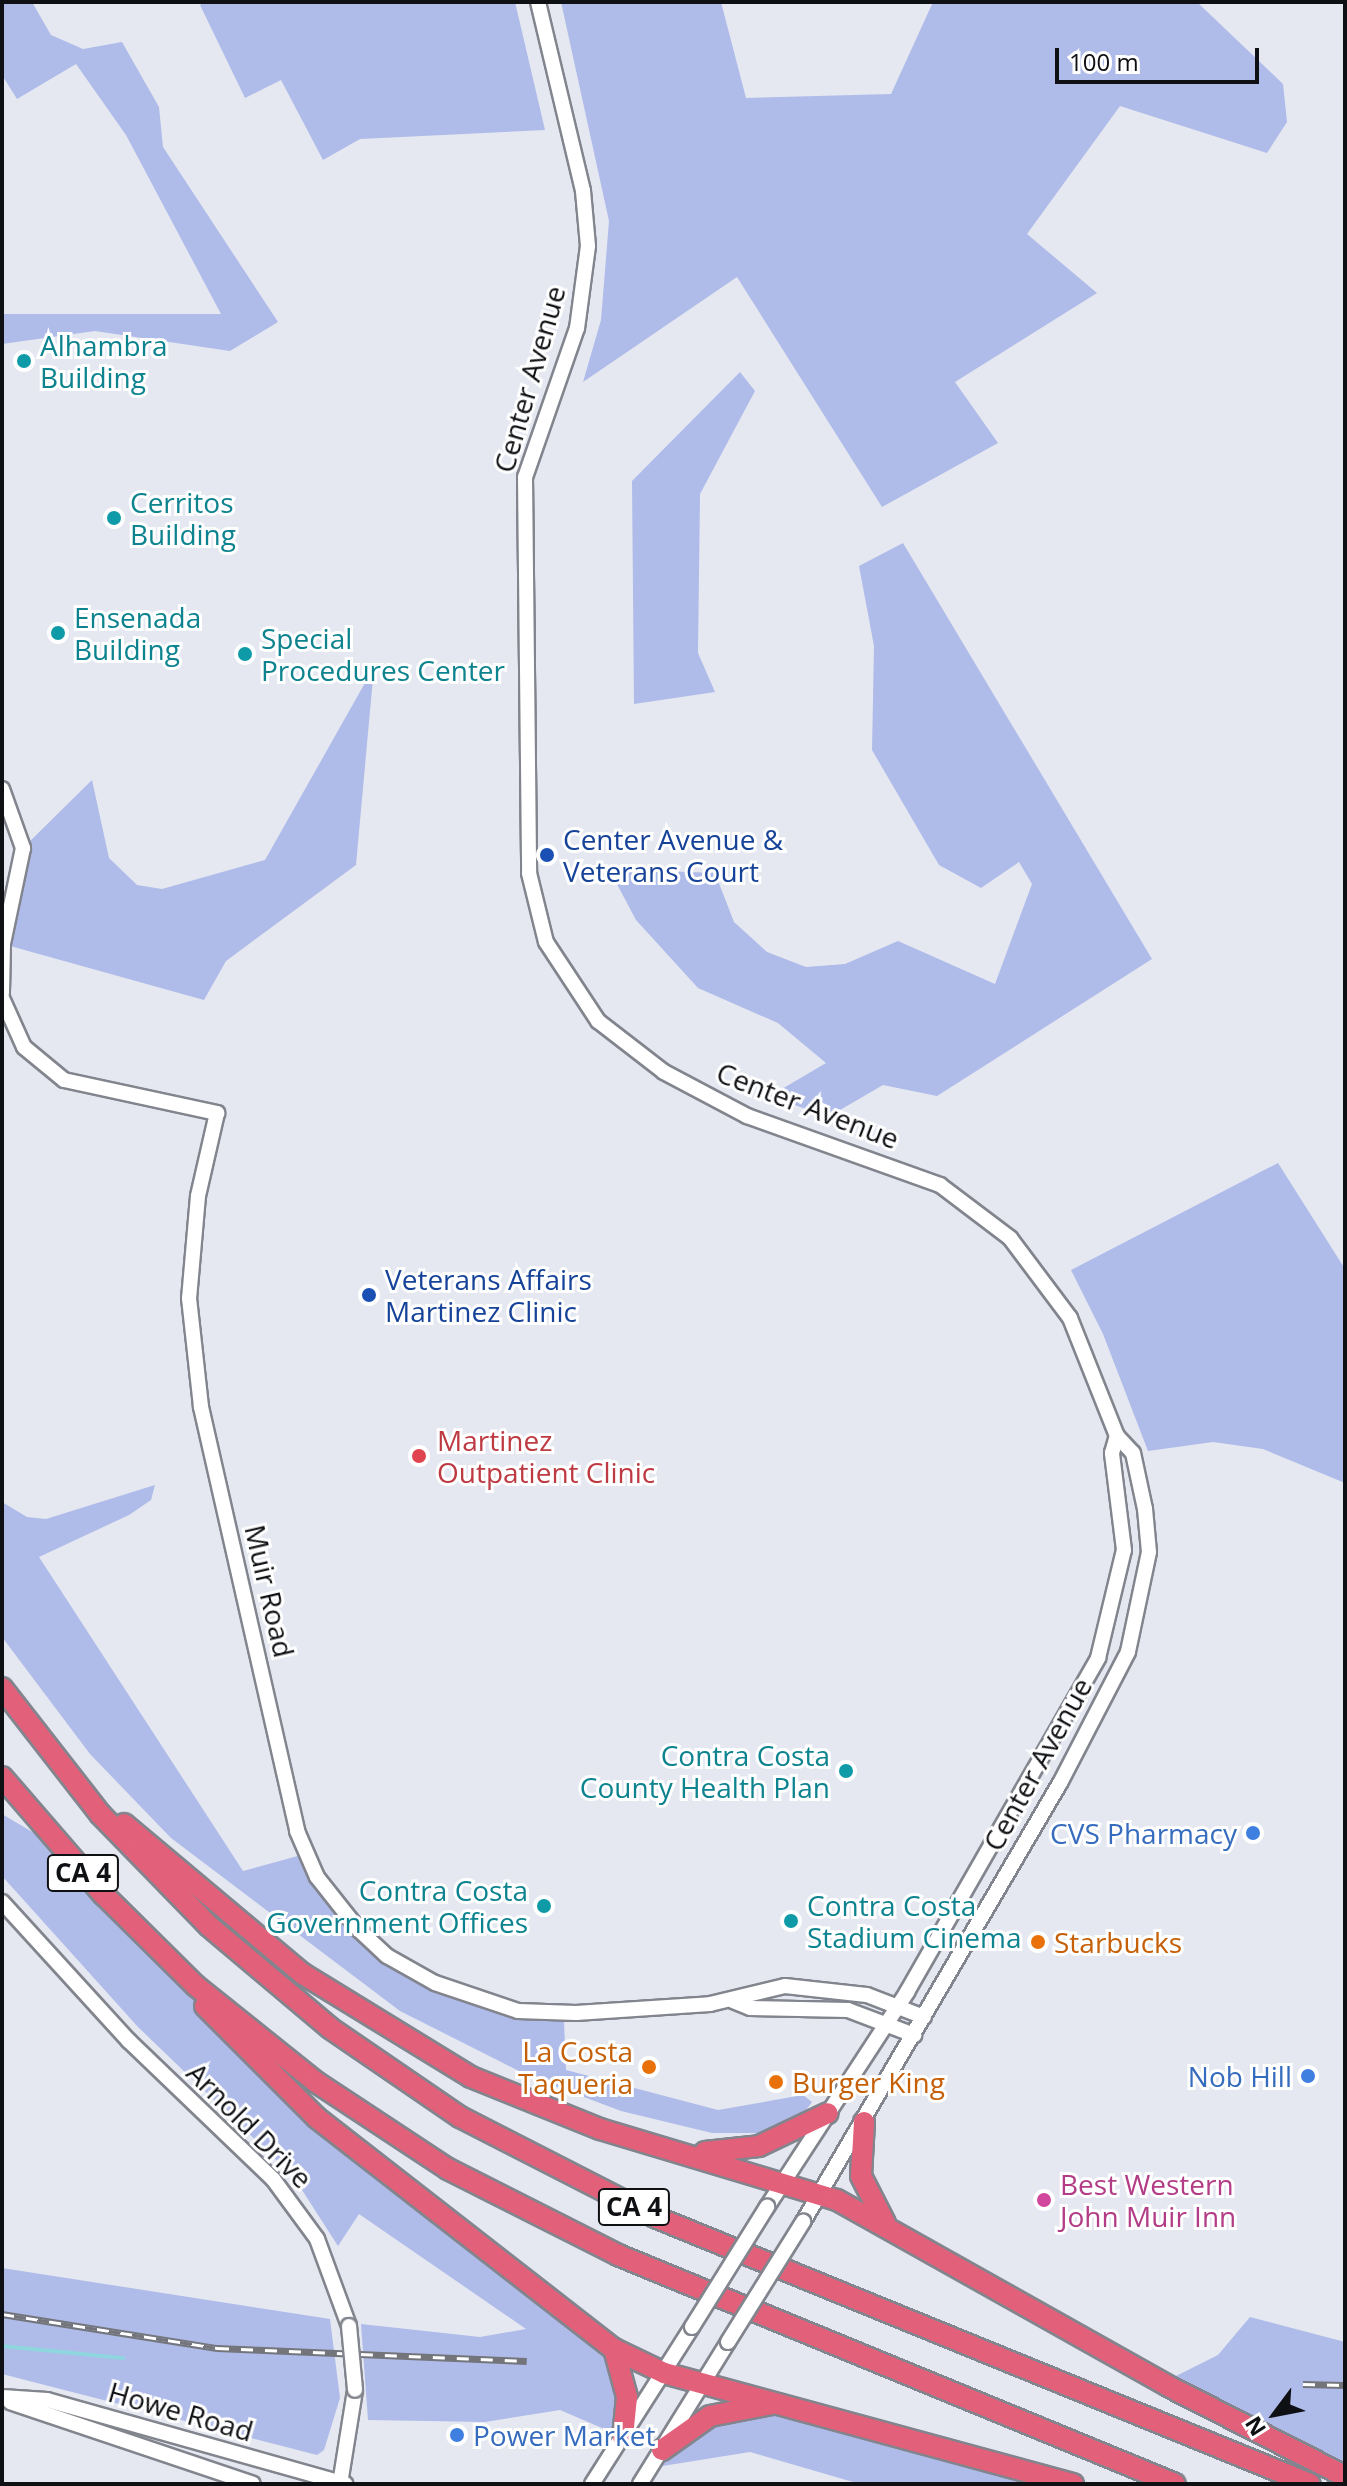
<!DOCTYPE html>
<html>
<head>
<meta charset="utf-8">
<style>
  body { margin:0 }
  #map { position:relative; width:1347px; height:2486px; overflow:hidden; background:#e5e8f1; font-family:"Open Sans",sans-serif }
  div>[style] { position:absolute }
  .green>* { inset:0; background:#afbbe9 }
  .stream>* { height:4px; margin:-2px; padding:0 2px; transform-origin:2px; border-radius:2px; background:#8fd6de }
  .roads { filter:drop-shadow(2px 0 #82858d) drop-shadow(-2px 0 #82858d) drop-shadow(0 2px #82858d) drop-shadow(0 -2px #82858d) }
  .tertiary>* { height:14px; margin:-7px; padding:0 7px; transform-origin:7px; border-radius:7px; background:#fff }
  .motorway>* { height:20px; margin:-10px; padding:0 10px; transform-origin:10px; border-radius:10px; background:#e2607a }
  .rail>* { height:7px; margin-top:-3.5px; transform-origin:0; background:repeating-linear-gradient(90deg,#fff 0 12px,#73757b 0 24px); box-sizing:border-box; border-block:2px solid #73757b }
  .bridges { filter:drop-shadow(2px 0 #82858d) drop-shadow(-2px 0 #82858d) drop-shadow(0 2px #82858d) drop-shadow(0 -2px #82858d) }
  .tertiary-bridge>* { height:14px; margin:-7px; padding:0 7px; transform-origin:7px; border-radius:7px; background:#fff }
  .dots>* { width:22px; height:22px; translate:-50% -50%; box-sizing:border-box; border:4px solid #fff; border-radius:50% }
  span { translate:-50% -50%; white-space:nowrap; text-align:center; line-height:1.15; -webkit-text-stroke:6px #fff; paint-order:stroke }
  .shield-label span { padding:2px 6px; background:#fff; border:2px solid; border-radius:6px; -webkit-text-stroke-width:0 }
  .shield-label { font-size:26px; color:#0f1013; font-weight:700 }
  .culture-label { font-size:28px; color:#0d838f }
  .left { translate:0 -50%; text-align:left }
  .right { translate:-100% -50%; text-align:right }
  .street-label { font-size:28px; color:#0f1013 }
  .transit-label { font-size:28px; color:#164399 }
  .health-label { font-size:28px; color:#be3a42 }
  .shop-label { font-size:28px; color:#366cbe }
  .food-label { font-size:28px; color:#c56008 }
  .hotel-label { font-size:28px; color:#b23c85 }
  .frame { position:absolute; inset:0; border:4px solid #0f1013; pointer-events:none }
  .north { position:absolute; left:1235px; top:2374px; width:80px; height:80px; -webkit-text-stroke:6px #fff; paint-order:stroke; rotate:238deg; font-size:22px; font-weight:700; line-height:32px; text-align:center; color:#0f1013 }
  .north::after { content:''; display:block; margin:auto; width:28px; height:36px; background:#0f1013; clip-path:polygon(50% 0,100% 100%,50% 72%,0 100%) }
  .scale { position:absolute; left:1055px; top:48px; width:204px; height:36px; box-sizing:border-box; border:4px solid #0f1013; border-top:0; padding-left:10px; font-size:24px; line-height:28px; white-space:nowrap; color:#0f1013; -webkit-text-stroke:6px #fff; paint-order:stroke }
</style>
</head>
<body>
<div id="map">
  <div class="green">
    <i style="clip-path:polygon(2px 2px,32px 2px,51px 35px,83px 49px,122px 42px,159px 107px,163px 147px,278px 322px,230px 351px,95px 331px,2px 344px,2px 314px,221px 314px,126px 135px,76px 64px,17px 99px,2px 75px)"></i>
    <i style="clip-path:polygon(204px 2px,515px 2px,545px 130px,360px 139px,323px 160px,281px 80px,245px 98px,200px 5px)"></i>
    <i style="clip-path:polygon(561px 2px,721px 2px,746px 98px,891px 94px,933px 2px,1197px 2px,1283px 84px,1287px 122px,1267px 153px,1120px 106px,1027px 234px,1097px 293px,955px 382px,998px 443px,882px 507px,737px 277px,583px 382px,601px 320px,609px 221px)"></i>
    <i style="clip-path:polygon(740px 372px,755px 391px,700px 494px,698px 653px,715px 692px,634px 704px,632px 481px)"></i>
    <i style="clip-path:polygon(903px 543px,1152px 959px,937px 1096px,883px 1085px,828px 1117px,770px 1096px,826px 1063px,778px 1023px,698px 988px,636px 920px,609px 869px,715px 873px,734px 922px,767px 952px,806px 967px,845px 964px,898px 941px,995px 984px,1032px 884px,1019px 862px,981px 888px,939px 865px,872px 750px,874px 646px,859px 566px)"></i>
    <i style="clip-path:polygon(374px 667px,356px 865px,226px 961px,204px 1000px,3px 944px,23px 848px,92px 780px,109px 858px,137px 885px,162px 889px,265px 860px)"></i>
    <i style="clip-path:polygon(1278px 1163px,1345px 1269px,1345px 1483px,1263px 1449px,1213px 1442px,1148px 1451px,1103px 1334px,1071px 1270px)"></i>
    <i style="clip-path:polygon(155px 1485px,151px 1500px,129px 1515px,39px 1557px,243px 1871px,305px 1854px,387px 1956px,517px 2016px,564px 2021px,566px 2070px,718px 2110px,803px 2095px,812px 2102px,803px 2114px,766px 2133px,712px 2133px,621px 2111px,531px 2077px,400px 2011px,171px 1838px,90px 1754px,2px 1637px,2px 1502px,27px 1517px,46px 1519px)"></i>
    <i style="clip-path:polygon(2px 1814px,61px 1849px,234px 2039px,614px 2349px,623px 2437px,560px 2410px,485px 2422px,368px 2420px,361px 2324px,480px 2337px,526px 2329px,359px 2214px,338px 2246px,293px 2176px,138px 2027px,2px 1876px)"></i>
    <i style="clip-path:polygon(2px 2268px,330px 2319px,340px 2398px,324px 2450px,317px 2455px,2px 2374px)"></i>
    <i style="clip-path:polygon(1250px 2317px,1345px 2342px,1345px 2464px,1174px 2377px,1218px 2355px)"></i>
    <i style="clip-path:polygon(778px 2402px,1031px 2484px,860px 2484px,750px 2452px,650px 2468px,693px 2426px)"></i>
  </div>
  <div class="stream">
    <i style="left:2px;top:2346px;width:122px;rotate:5.7deg"></i>
  </div>
  <div class="roads">
    <div class="tertiary">
      <i style="left:538px;top:2px;width:194px;rotate:76.6deg"></i>
      <i style="left:583px;top:191px;width:55px;rotate:84.8deg"></i>
      <i style="left:588px;top:246px;width:83px;rotate:97.6deg"></i>
      <i style="left:577px;top:328px;width:158px;rotate:109.2deg"></i>
      <i style="left:525px;top:477px;width:396px;rotate:89.4deg"></i>
      <i style="left:529px;top:873px;width:71px;rotate:76.2deg"></i>
      <i style="left:546px;top:942px;width:95px;rotate:56.6deg"></i>
      <i style="left:598px;top:1021px;width:83px;rotate:37.7deg"></i>
      <i style="left:664px;top:1072px;width:94px;rotate:27.9deg"></i>
      <i style="left:747px;top:1116px;width:205px;rotate:19.7deg"></i>
      <i style="left:940px;top:1185px;width:88px;rotate:37.1deg"></i>
      <i style="left:1010px;top:1238px;width:100px;rotate:53.1deg"></i>
      <i style="left:1070px;top:1318px;width:127px;rotate:68.3deg"></i>
      <i style="left:1117px;top:1436px;width:23px;rotate:47deg"></i>
      <i style="left:1133px;top:1453px;width:57px;rotate:77.9deg"></i>
      <i style="left:1145px;top:1509px;width:43px;rotate:84.7deg"></i>
      <i style="left:1149px;top:1552px;width:102px;rotate:101.9deg"></i>
      <i style="left:1128px;top:1652px;width:148px;rotate:117.4deg"></i>
      <i style="left:1060px;top:1783px;width:509px;rotate:120.35deg"></i>
      <i style="left:2px;top:789px;width:63px;rotate:70.4deg"></i>
      <i style="left:23px;top:848px;width:98px;rotate:101.8deg"></i>
      <i style="left:3px;top:944px;width:49px;rotate:91.2deg"></i>
      <i style="left:2px;top:998px;width:54px;rotate:65.8deg"></i>
      <i style="left:24px;top:1047px;width:52px;rotate:39.5deg"></i>
      <i style="left:64px;top:1080px;width:157px;rotate:12.2deg"></i>
      <i style="left:217px;top:1113px;width:85px;rotate:102.9deg"></i>
      <i style="left:198px;top:1196px;width:102px;rotate:95deg"></i>
      <i style="left:189px;top:1298px;width:110px;rotate:83.7deg"></i>
      <i style="left:201px;top:1407px;width:435px;rotate:77.2deg"></i>
      <i style="left:297px;top:1831px;width:50px;rotate:66.5deg"></i>
      <i style="left:317px;top:1877px;width:68px;rotate:51.6deg"></i>
      <i style="left:359px;top:1930px;width:38px;rotate:43deg"></i>
      <i style="left:387px;top:1956px;width:55px;rotate:29.4deg"></i>
      <i style="left:435px;top:1983px;width:88px;rotate:18.6deg"></i>
      <i style="left:518px;top:2011px;width:58px;rotate:2deg"></i>
      <i style="left:576px;top:2013px;width:134px;rotate:-3.8deg"></i>
      <i style="left:710px;top:2004px;width:77px;rotate:-13.5deg"></i>
      <i style="left:785px;top:1986px;width:82px;rotate:6.3deg"></i>
      <i style="left:867px;top:1995px;width:61px;rotate:21.1deg"></i>
      <i style="left:2px;top:1902px;width:188px;rotate:47.6deg"></i>
      <i style="left:129px;top:2041px;width:199px;rotate:43.8deg"></i>
      <i style="left:273px;top:2179px;width:74px;rotate:53.7deg"></i>
      <i style="left:317px;top:2239px;width:93px;rotate:69.8deg"></i>
      <i style="left:733px;top:2001px;width:18px;rotate:22deg"></i>
      <i style="left:750px;top:2008px;width:98px;rotate:1.2deg"></i>
      <i style="left:848px;top:2010px;width:71px;rotate:20.7deg"></i>
      <i style="left:767px;top:2207px;width:257px;rotate:-56.9deg"></i>
      <i style="left:907px;top:1992px;width:385px;rotate:-60.2deg"></i>
      <i style="left:1098px;top:1658px;width:111px;rotate:-76.5deg"></i>
      <i style="left:1124px;top:1550px;width:98px;rotate:-97.1deg"></i>
      <i style="left:1112px;top:1453px;width:18px;rotate:-74deg"></i>
      <i style="left:2px;top:2397px;width:45px;rotate:3.8deg"></i>
      <i style="left:47px;top:2400px;width:310px;rotate:15.7deg"></i>
      <i style="left:10px;top:2402px;width:256px;rotate:18.6deg"></i>
      <i style="left:340px;top:2484px;width:95px;rotate:-80.9deg"></i>
      <i style="left:592px;top:2484px;width:186px;rotate:-57.5deg"></i>
      <i style="left:640px;top:2484px;width:167px;rotate:-58.2deg"></i>
    </div>
    <div class="motorway">
      <i style="left:2px;top:1688px;width:160px;rotate:52.1deg"></i>
      <i style="left:100px;top:1814px;width:156px;rotate:45.8deg"></i>
      <i style="left:209px;top:1926px;width:158px;rotate:40.1deg"></i>
      <i style="left:330px;top:2028px;width:158px;rotate:34.4deg"></i>
      <i style="left:460px;top:2117px;width:219px;rotate:27.1deg"></i>
      <i style="left:655px;top:2217px;width:707px;rotate:22.18deg"></i>
      <i style="left:2px;top:1777px;width:156px;rotate:49.2deg"></i>
      <i style="left:104px;top:1895px;width:129px;rotate:44.7deg"></i>
      <i style="left:196px;top:1986px;width:154px;rotate:38.7deg"></i>
      <i style="left:316px;top:2082px;width:158px;rotate:33.4deg"></i>
      <i style="left:448px;top:2169px;width:191px;rotate:26.8deg"></i>
      <i style="left:618px;top:2255px;width:602px;rotate:22.35deg"></i>
      <i style="left:124px;top:1824px;width:234px;rotate:40deg"></i>
      <i style="left:303px;top:1974px;width:197px;rotate:31.5deg"></i>
      <i style="left:471px;top:2077px;width:139px;rotate:22deg"></i>
      <i style="left:600px;top:2129px;width:247px;rotate:16.7deg"></i>
      <i style="left:837px;top:2200px;width:380px;rotate:29.3deg"></i>
      <i style="left:1168px;top:2386px;width:199px;rotate:27deg"></i>
      <i style="left:205px;top:2006px;width:158px;rotate:45deg"></i>
      <i style="left:317px;top:2118px;width:376px;rotate:37.9deg"></i>
      <i style="left:614px;top:2349px;width:55px;rotate:25.6deg"></i>
      <i style="left:664px;top:2373px;width:424px;rotate:15.2deg"></i>
      <i style="left:864px;top:2122px;width:54px;rotate:93.2deg"></i>
      <i style="left:861px;top:2176px;width:53px;rotate:62.9deg"></i>
      <i style="left:705px;top:2152px;width:54px;rotate:-6.3deg"></i>
      <i style="left:759px;top:2146px;width:76px;rotate:-25.6deg"></i>
      <i style="left:614px;top:2349px;width:50px;rotate:74.8deg"></i>
      <i style="left:627px;top:2397px;width:40px;rotate:95.7deg"></i>
      <i style="left:662px;top:2450px;width:59px;rotate:-35.3deg"></i>
      <i style="left:710px;top:2416px;width:62px;rotate:-11.1deg"></i>
    </div>
  </div>
  <div class="rail">
    <i style="left:2px;top:2314px;width:218px;rotate:9deg"></i>
    <i style="left:217px;top:2348px;width:310px;rotate:2.4deg"></i>
    <i style="left:1303px;top:2384px;width:42px;rotate:1.4deg"></i>
  </div>
  <div class="bridges">
    <div class="tertiary-bridge">
      <i style="left:349px;top:2326px;width:64px;rotate:84.6deg"></i>
      <i style="left:692px;top:2327px;width:142px;rotate:-58deg"></i>
      <i style="left:728px;top:2342px;width:142px;rotate:-58deg"></i>
    </div>
  </div>
  <div class="dots">
    <i style="left:24px;top:361px;background:#0f9aa8"></i>
    <i style="left:114px;top:518px;background:#0f9aa8"></i>
    <i style="left:58px;top:633px;background:#0f9aa8"></i>
    <i style="left:245px;top:654px;background:#0f9aa8"></i>
    <i style="left:547px;top:855px;background:#1a4fb4"></i>
    <i style="left:369px;top:1295px;background:#1a4fb4"></i>
    <i style="left:419px;top:1456px;background:#e0444e"></i>
    <i style="left:846px;top:1771px;background:#0f9aa8"></i>
    <i style="left:1253px;top:1833px;background:#3f7fe0"></i>
    <i style="left:544px;top:1906px;background:#0f9aa8"></i>
    <i style="left:791px;top:1921px;background:#0f9aa8"></i>
    <i style="left:1038px;top:1942px;background:#e8710a"></i>
    <i style="left:649px;top:2067px;background:#e8710a"></i>
    <i style="left:1308px;top:2076px;background:#3f7fe0"></i>
    <i style="left:776px;top:2082px;background:#e8710a"></i>
    <i style="left:1044px;top:2200px;background:#d1479c"></i>
    <i style="left:457px;top:2435px;background:#3f7fe0"></i>
  </div>
  <div class="shield-label">
    <span style="left:83px;top:1873px">CA 4</span>
    <span style="left:634px;top:2207px">CA 4</span>
  </div>
  <div class="culture-label">
    <span class="left" style="left:40px;top:361px">Alhambra<br>Building</span>
    <span class="left" style="left:130px;top:518px">Cerritos<br>Building</span>
    <span class="left" style="left:74px;top:633px">Ensenada<br>Building</span>
    <span class="left" style="left:261px;top:654px">Special<br>Procedures Center</span>
    <span class="right" style="left:830px;top:1771px">Contra Costa<br>County Health Plan</span>
    <span class="right" style="left:528px;top:1906px">Contra Costa<br>Government Offices</span>
    <span class="left" style="left:807px;top:1921px">Contra Costa<br>Stadium Cinema</span>
  </div>
  <div class="street-label">
    <span style="left:529px;top:379px;rotate:-74deg">Center Avenue</span>
    <span style="left:808px;top:1105px;rotate:21deg">Center Avenue</span>
    <span style="left:270px;top:1591px;rotate:77deg">Muir Road</span>
    <span style="left:1037px;top:1764px;rotate:-61deg">Center Avenue</span>
    <span style="left:250px;top:2125px;rotate:45deg">Arnold Drive</span>
    <span style="left:181px;top:2411px;rotate:16deg">Howe Road</span>
  </div>
  <div class="transit-label">
    <span class="left" style="left:563px;top:855px">Center Avenue &amp;<br>Veterans Court</span>
    <span class="left" style="left:385px;top:1295px">Veterans Affairs<br>Martinez Clinic</span>
  </div>
  <div class="health-label">
    <span class="left" style="left:437px;top:1456px">Martinez<br>Outpatient Clinic</span>
  </div>
  <div class="shop-label">
    <span class="right" style="left:1237px;top:1833px">CVS Pharmacy</span>
    <span class="right" style="left:1292px;top:2076px">Nob Hill</span>
    <span class="left" style="left:473px;top:2435px">Power Market</span>
  </div>
  <div class="food-label">
    <span class="left" style="left:1054px;top:1942px">Starbucks</span>
    <span class="right" style="left:633px;top:2067px">La Costa<br>Taqueria</span>
    <span class="left" style="left:792px;top:2082px">Burger King</span>
  </div>
  <div class="hotel-label">
    <span class="left" style="left:1060px;top:2200px">Best Western<br>John Muir Inn</span>
  </div>
  <div class="frame"></div>
  <div class="north">N</div>
  <div class="scale">100 m</div>
</div>
</body>
</html>
